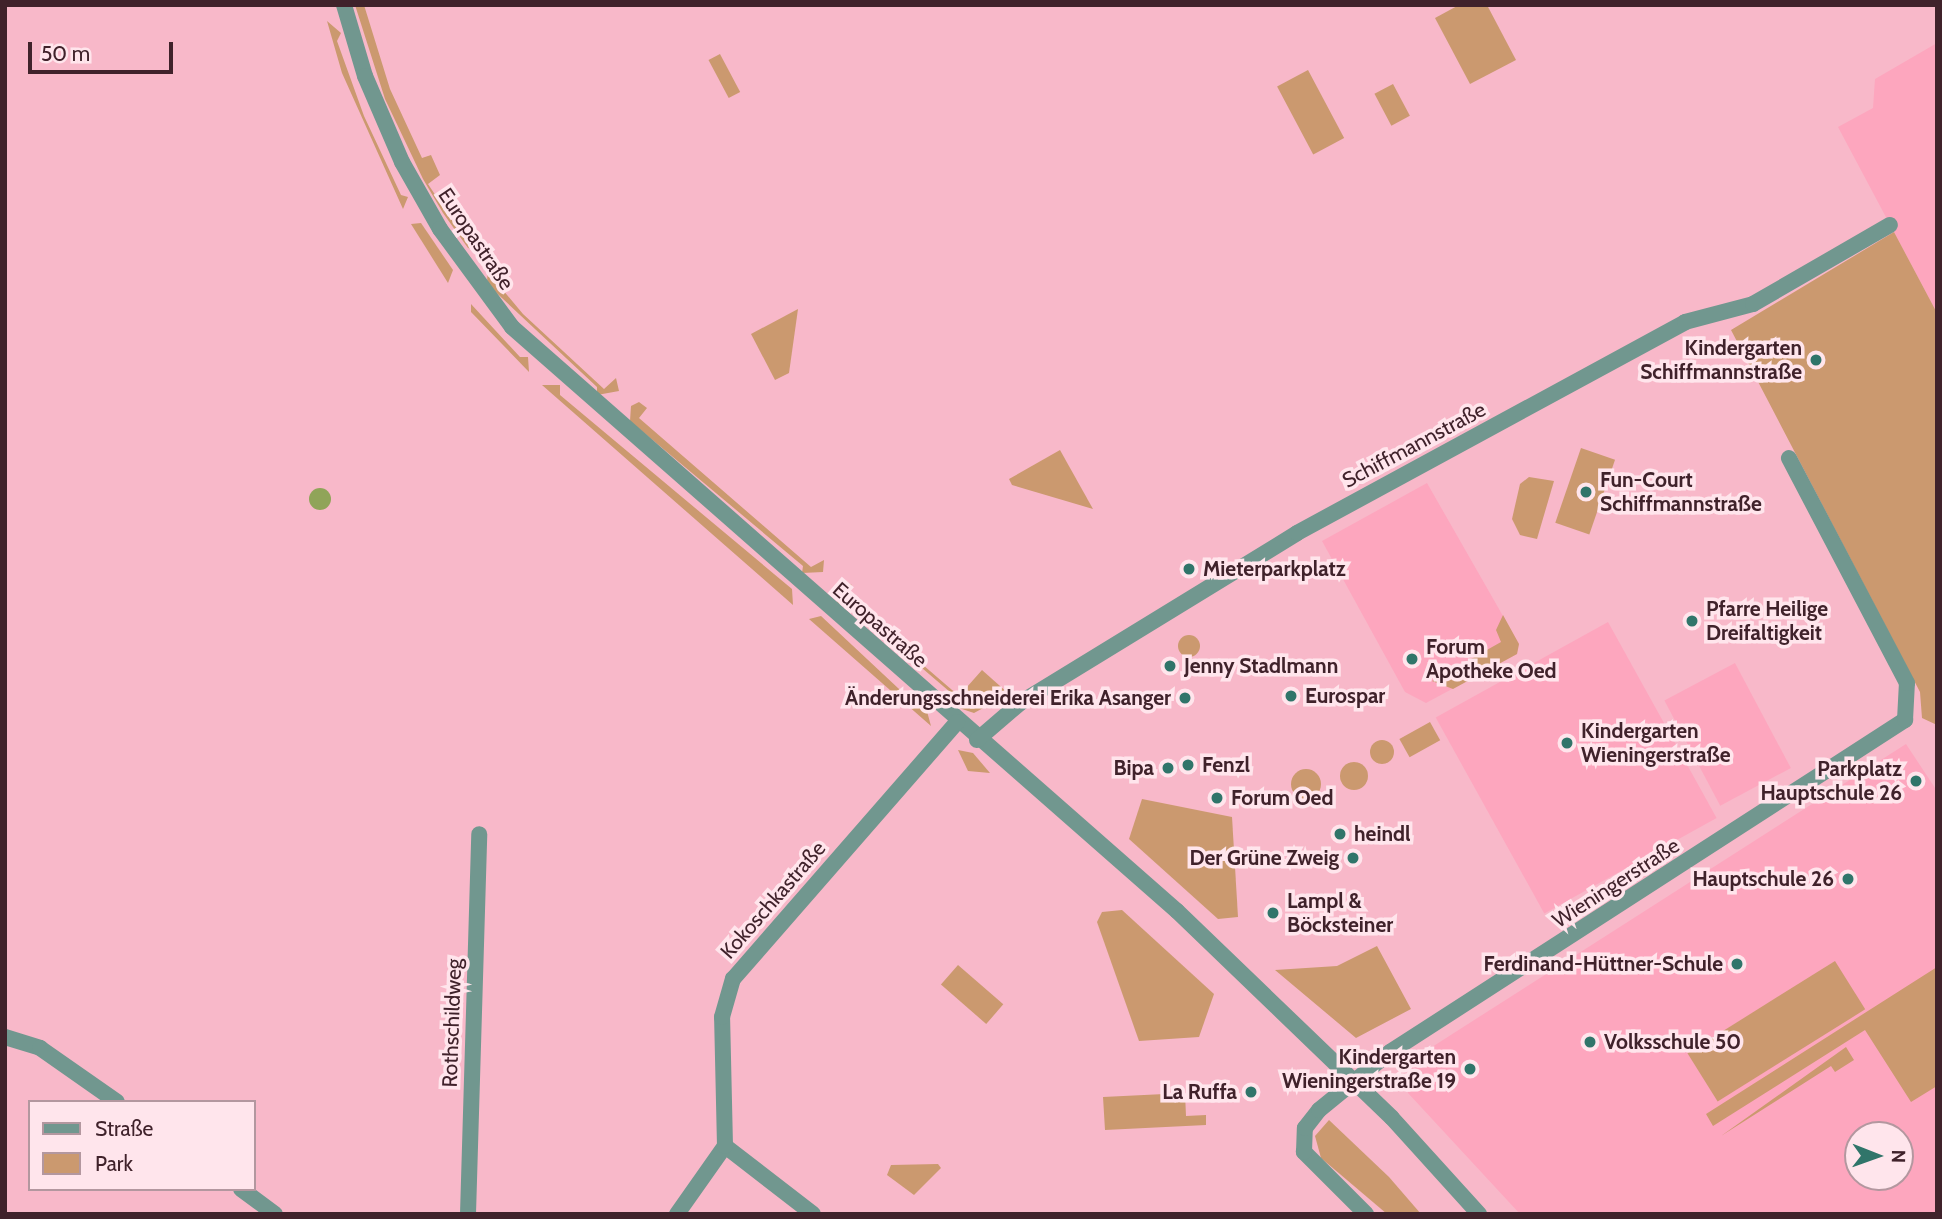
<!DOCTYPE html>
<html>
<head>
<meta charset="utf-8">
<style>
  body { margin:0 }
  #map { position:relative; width:1942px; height:1219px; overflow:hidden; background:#f8b8c9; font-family:Cabin,sans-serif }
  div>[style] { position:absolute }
  .built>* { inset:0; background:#fda6be; transform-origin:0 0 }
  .green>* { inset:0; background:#cb996f; transform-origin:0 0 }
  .round { border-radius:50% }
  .water>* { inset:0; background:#90a459 }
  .minor>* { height:16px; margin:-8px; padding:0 8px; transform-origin:8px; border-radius:8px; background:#71978f }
  .dots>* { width:19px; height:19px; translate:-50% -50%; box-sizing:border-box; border:4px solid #ffe5ec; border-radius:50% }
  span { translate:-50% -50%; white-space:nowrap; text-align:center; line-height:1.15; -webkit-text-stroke:7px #ffe5ec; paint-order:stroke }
  .street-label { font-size:21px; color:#40222b }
  .poi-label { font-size:21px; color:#40222b; font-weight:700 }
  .right { translate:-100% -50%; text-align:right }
  .left { translate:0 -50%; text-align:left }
  .frame { position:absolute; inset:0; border:7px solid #40222b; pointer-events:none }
  .legend { position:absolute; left:28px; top:1100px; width:228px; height:91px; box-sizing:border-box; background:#ffe5ec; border:2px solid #b3979f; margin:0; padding:9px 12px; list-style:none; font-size:21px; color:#40222b }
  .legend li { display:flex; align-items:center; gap:14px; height:35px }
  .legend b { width:35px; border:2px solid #b3979f }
  .north { position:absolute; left:1844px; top:1121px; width:70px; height:70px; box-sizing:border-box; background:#ffe5ec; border:2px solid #b3979f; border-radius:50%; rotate:91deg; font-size:19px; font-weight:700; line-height:28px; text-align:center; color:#40222b }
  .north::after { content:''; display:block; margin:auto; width:24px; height:32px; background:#30756a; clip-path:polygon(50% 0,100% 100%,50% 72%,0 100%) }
  .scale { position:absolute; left:28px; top:42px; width:145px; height:32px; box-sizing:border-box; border:4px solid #40222b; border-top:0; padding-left:9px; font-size:21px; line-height:24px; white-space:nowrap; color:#40222b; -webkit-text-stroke:5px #ffe5ec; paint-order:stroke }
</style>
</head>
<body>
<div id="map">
  <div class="built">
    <i style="clip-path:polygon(1937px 43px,1937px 313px,1838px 127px,1873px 108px,1875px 79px)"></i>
    <i style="clip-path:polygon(1427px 483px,1519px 644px,1517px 654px,1426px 703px,1405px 692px,1322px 541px)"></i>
    <i style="left:1608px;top:622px;width:224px;height:197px;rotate:61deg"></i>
    <i style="left:1735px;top:663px;width:119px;height:80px;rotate:62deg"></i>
    <i style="clip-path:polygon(evenodd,1906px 744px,1937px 791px,1937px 1214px,1520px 1214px,1408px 1093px,1407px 1063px,1906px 744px,1858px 1135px,1900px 1135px,1900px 1177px,1858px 1177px,1858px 1135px)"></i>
  </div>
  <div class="green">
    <i style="clip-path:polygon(355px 5px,364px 5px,390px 89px,422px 158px,431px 155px,440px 175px,428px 184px,467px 243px,480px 235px,474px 250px,468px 248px,443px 213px,423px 179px,385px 99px)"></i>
    <i style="clip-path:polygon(1459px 5px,1487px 5px,1516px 60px,1470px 84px,1435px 18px)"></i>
    <i style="clip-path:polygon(327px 21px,341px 33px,337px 41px,364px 116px,401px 195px,408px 197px,403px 209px,342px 73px)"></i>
    <i style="left:720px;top:54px;width:43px;height:13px;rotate:62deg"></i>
    <i style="left:1308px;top:70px;width:77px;height:35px;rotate:62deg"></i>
    <i style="left:1393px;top:84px;width:36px;height:21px;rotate:62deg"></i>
    <i style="clip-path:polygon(421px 223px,453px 270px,448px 283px,411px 224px)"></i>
    <i style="clip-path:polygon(1894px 232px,1937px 313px,1937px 725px,1922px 718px,1920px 692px,1731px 330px)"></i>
    <i style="clip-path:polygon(496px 261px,502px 267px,492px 277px,523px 314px,604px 389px,616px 378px,619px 391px,597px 395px,597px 387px,487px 284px,488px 263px)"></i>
    <i style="clip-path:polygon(471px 304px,520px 357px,528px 357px,529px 372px,471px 312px)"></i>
    <i style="clip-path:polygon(798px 309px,789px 373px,775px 380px,751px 334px)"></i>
    <i style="clip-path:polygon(542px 385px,560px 385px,560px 395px,792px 589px,793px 605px)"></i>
    <i style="clip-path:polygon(639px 402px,647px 408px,639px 418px,811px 567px,824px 560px,823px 572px,802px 573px,803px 566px,630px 421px,631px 406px)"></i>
    <i style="left:1581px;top:448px;width:36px;height:79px;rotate:19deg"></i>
    <i style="clip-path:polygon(1060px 450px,1093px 509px,1012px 485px,1009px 479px)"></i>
    <i style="clip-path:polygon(1529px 477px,1554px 481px,1537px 539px,1520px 535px,1512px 519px,1520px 484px)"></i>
    <i style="clip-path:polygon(846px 582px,852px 585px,843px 596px,959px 696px,982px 670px,1009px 694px,974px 713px,959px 708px,957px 698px,846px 603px,837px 604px,837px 587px)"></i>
    <i style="clip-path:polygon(1503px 615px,1519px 644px,1517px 654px,1453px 689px,1432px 681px,1501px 642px,1496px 630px)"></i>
    <i style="clip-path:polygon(821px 616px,914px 703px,925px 704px,931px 726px,809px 619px)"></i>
    <i class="round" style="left:1178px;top:635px;width:22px;height:22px"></i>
    <i style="left:1430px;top:722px;width:21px;height:35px;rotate:61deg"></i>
    <i class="round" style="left:1370px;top:740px;width:24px;height:24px"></i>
    <i style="clip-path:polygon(958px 750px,973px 753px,990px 773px,968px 771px)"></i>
    <i class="round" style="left:1340px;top:762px;width:28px;height:28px"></i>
    <i class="round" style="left:1291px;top:769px;width:30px;height:30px"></i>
    <i style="clip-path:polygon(1142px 799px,1232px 817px,1238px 917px,1218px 919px,1129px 839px)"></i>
    <i style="clip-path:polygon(1122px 910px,1214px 994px,1199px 1037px,1139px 1041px,1097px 922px,1102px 912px)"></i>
    <i style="clip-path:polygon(1377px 946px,1411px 1009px,1356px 1038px,1275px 970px,1337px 966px)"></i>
    <i style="left:1835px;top:961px;width:57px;height:174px;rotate:58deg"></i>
    <i style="left:958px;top:965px;width:60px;height:26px;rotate:41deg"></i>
    <i style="clip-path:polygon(1937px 967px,1937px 1086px,1911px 1102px,1865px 1030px,1713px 1126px,1706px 1114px)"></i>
    <i style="clip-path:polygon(1846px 1047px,1854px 1060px,1835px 1072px,1831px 1066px,1721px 1136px)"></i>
    <i style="clip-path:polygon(1185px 1093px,1186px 1116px,1206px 1115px,1206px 1125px,1105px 1130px,1103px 1097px)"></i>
    <i style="clip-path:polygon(1329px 1120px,1389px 1177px,1421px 1214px,1387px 1214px,1321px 1158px,1315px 1136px)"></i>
    <i style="clip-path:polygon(938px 1164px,941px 1168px,914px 1195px,887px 1175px,891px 1165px)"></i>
  </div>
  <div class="water">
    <i class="round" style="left:309px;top:488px;width:22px;height:22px"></i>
  </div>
  <div class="minor">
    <i style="left:344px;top:5px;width:74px;rotate:73.5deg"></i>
    <i style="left:365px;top:76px;width:94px;rotate:66.7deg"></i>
    <i style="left:402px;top:162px;width:77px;rotate:60.4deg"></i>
    <i style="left:440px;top:229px;width:122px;rotate:53.7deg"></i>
    <i style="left:512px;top:327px;width:885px;rotate:41.29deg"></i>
    <i style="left:1177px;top:911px;width:298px;rotate:43.9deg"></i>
    <i style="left:1392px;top:1118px;width:130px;rotate:47.8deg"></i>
    <i style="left:977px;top:740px;width:57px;rotate:-40.7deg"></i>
    <i style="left:1020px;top:703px;width:325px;rotate:-31.5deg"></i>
    <i style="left:1297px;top:533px;width:442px;rotate:-28.5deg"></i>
    <i style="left:1685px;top:322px;width:70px;rotate:-14.8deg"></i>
    <i style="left:1753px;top:304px;width:158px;rotate:-30deg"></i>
    <i style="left:5px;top:1037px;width:37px;rotate:17deg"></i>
    <i style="left:40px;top:1048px;width:94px;rotate:35deg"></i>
    <i style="left:725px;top:1146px;width:111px;rotate:37.7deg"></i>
    <i style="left:241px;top:1189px;width:42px;rotate:36.3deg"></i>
    <i style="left:468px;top:1214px;width:380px;rotate:-88.3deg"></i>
    <i style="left:677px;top:1214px;width:83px;rotate:-54.8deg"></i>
    <i style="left:725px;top:1146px;width:129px;rotate:-91.3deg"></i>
    <i style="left:722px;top:1017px;width:40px;rotate:-74deg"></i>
    <i style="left:733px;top:979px;width:341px;rotate:-48.9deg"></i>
    <i style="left:1366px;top:1214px;width:88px;rotate:-135deg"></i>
    <i style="left:1304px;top:1152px;width:24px;rotate:-88deg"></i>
    <i style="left:1305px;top:1128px;width:23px;rotate:-52deg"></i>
    <i style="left:1319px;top:1110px;width:92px;rotate:-39.2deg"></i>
    <i style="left:1390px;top:1052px;width:613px;rotate:-32.81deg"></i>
    <i style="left:1905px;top:720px;width:37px;rotate:-87deg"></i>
    <i style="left:1907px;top:683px;width:254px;rotate:-117.7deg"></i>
  </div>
  <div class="dots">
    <i style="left:1816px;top:360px;background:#30756a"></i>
    <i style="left:1586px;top:492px;background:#30756a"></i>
    <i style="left:1189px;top:569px;background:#30756a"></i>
    <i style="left:1692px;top:621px;background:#30756a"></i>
    <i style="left:1412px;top:659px;background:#30756a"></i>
    <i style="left:1170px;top:666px;background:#30756a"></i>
    <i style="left:1291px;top:696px;background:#30756a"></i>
    <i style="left:1185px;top:698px;background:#30756a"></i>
    <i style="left:1567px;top:743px;background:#30756a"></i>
    <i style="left:1188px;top:765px;background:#30756a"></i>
    <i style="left:1168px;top:768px;background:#30756a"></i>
    <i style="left:1916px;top:781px;background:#30756a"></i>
    <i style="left:1217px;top:798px;background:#30756a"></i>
    <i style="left:1340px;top:834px;background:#30756a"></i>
    <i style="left:1353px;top:858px;background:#30756a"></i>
    <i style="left:1848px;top:879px;background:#30756a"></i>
    <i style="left:1273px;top:913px;background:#30756a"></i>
    <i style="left:1737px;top:964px;background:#30756a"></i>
    <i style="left:1590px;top:1042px;background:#30756a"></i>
    <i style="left:1470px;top:1069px;background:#30756a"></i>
    <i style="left:1251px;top:1092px;background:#30756a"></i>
  </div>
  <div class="street-label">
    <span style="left:476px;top:239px;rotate:56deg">Europastraße</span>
    <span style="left:1414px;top:445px;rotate:-28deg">Schiffmannstraße</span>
    <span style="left:880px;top:625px;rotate:41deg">Europastraße</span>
    <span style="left:1616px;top:883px;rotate:-33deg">Wieningerstraße</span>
    <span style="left:773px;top:900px;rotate:-49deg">Kokoschkastraße</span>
    <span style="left:452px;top:1023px;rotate:-88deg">Rothschildweg</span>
  </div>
  <div class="poi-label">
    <span class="right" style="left:1802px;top:360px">Kindergarten<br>Schiffmannstraße</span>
    <span class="left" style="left:1600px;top:492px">Fun-Court<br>Schiffmannstraße</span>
    <span class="left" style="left:1203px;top:569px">Mieterparkplatz</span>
    <span class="left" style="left:1706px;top:621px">Pfarre Heilige<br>Dreifaltigkeit</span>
    <span class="left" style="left:1426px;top:659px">Forum<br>Apotheke Oed</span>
    <span class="left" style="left:1184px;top:666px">Jenny Stadlmann</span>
    <span class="left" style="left:1305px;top:696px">Eurospar</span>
    <span class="right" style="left:1171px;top:698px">Änderungsschneiderei Erika Asanger</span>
    <span class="left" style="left:1581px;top:743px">Kindergarten<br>Wieningerstraße</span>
    <span class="left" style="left:1202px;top:765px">Fenzl</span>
    <span class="right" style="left:1154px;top:768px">Bipa</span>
    <span class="right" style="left:1902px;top:781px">Parkplatz<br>Hauptschule 26</span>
    <span class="left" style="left:1231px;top:798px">Forum Oed</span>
    <span class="left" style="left:1354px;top:834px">heindl</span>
    <span class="right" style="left:1339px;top:858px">Der Grüne Zweig</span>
    <span class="right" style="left:1834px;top:879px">Hauptschule 26</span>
    <span class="left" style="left:1287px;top:913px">Lampl &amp;<br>Böcksteiner</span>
    <span class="right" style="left:1723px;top:964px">Ferdinand-Hüttner-Schule</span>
    <span class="left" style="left:1604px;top:1042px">Volksschule 50</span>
    <span class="right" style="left:1456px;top:1069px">Kindergarten<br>Wieningerstraße 19</span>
    <span class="right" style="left:1237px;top:1092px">La Ruffa</span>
  </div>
  <div class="frame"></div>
  <ul class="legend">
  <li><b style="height:9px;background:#71978f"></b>Straße</li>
  <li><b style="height:19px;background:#cb996f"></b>Park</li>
  </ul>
  <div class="north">N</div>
  <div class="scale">50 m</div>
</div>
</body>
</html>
